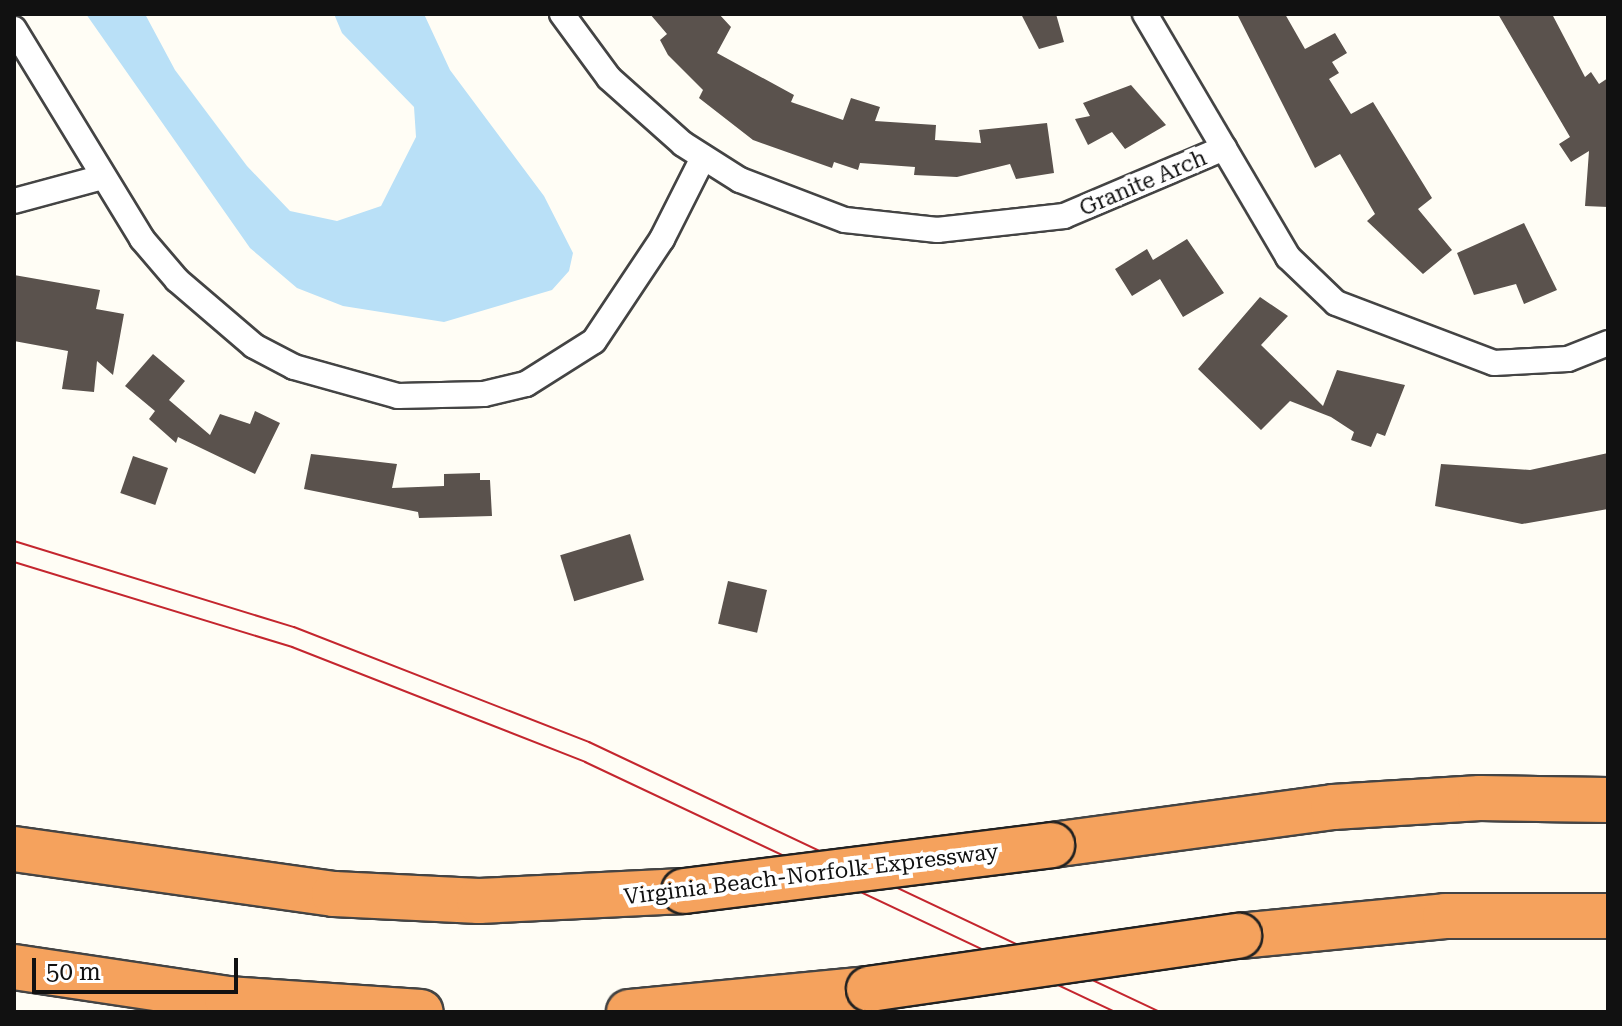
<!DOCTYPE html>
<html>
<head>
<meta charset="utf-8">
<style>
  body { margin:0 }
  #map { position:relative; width:1622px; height:1026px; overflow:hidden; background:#fffdf5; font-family:"Roboto Serif",serif }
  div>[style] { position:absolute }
  .water>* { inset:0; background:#b9e0f7 }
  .building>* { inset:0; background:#5a524d; transform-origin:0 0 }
  .roads { filter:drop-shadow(2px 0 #444) drop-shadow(-2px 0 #444) drop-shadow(0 2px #444) drop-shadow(0 -2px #444) }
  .street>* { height:24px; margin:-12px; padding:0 12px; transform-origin:12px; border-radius:12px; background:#fff }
  .highway>* { height:44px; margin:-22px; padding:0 22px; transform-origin:22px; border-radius:22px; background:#f5a25d }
  .tram>* { height:2px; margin:-1px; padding:0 1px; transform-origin:1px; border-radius:1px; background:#c4262e }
  .bridges { filter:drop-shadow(2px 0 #222) drop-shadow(-2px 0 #222) drop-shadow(0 2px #222) drop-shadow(0 -2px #222) }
  .highway-bridge>* { height:44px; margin:-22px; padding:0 22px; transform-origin:22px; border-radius:22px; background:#f5a25d }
  span { translate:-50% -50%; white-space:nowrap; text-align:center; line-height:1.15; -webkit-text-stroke:8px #fff; paint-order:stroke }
  .street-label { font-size:22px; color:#111 }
  .frame { position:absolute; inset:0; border:16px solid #111; pointer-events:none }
  .scale { position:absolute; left:32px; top:958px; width:206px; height:36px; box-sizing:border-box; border:4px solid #111; border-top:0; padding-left:10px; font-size:24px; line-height:28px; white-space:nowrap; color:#111; -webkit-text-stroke:6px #fff; paint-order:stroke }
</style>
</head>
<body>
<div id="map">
  <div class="water">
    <i style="clip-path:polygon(86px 14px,145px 14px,175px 70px,247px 166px,290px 211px,337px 221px,381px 206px,416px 137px,414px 107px,342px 33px,334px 14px,424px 14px,450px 70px,544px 196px,573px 253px,569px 271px,552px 290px,444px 322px,343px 306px,297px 288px,250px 248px)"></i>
  </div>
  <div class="building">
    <i style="clip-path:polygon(650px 14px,719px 14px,731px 27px,717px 53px,794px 95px,791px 102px,843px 120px,851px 98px,880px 107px,875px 121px,936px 125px,935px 140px,981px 143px,979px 130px,1047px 123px,1054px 173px,1016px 179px,1010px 164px,957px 177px,914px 175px,915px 167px,860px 163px,858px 170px,834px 162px,832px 168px,753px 140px,699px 98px,703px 90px,668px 55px,660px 40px,667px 34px)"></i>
    <i style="clip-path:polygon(1021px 14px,1056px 14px,1064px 42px,1039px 49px)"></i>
    <i style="clip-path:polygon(1237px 14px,1285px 14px,1305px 49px,1335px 33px,1347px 53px,1332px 62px,1339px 73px,1329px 79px,1351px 114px,1373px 102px,1432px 198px,1418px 209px,1452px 250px,1423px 274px,1367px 221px,1375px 214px,1340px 154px,1315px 168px)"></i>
    <i style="clip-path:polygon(1498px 14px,1552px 14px,1585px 77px,1591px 72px,1599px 84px,1608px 78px,1608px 207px,1585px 206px,1589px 151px,1571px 162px,1559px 144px,1570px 137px)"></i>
    <i style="clip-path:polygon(1131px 85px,1166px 125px,1125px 149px,1112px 132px,1088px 145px,1075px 119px,1090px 116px,1083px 103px)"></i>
    <i style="clip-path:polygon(1524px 223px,1557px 290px,1524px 304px,1516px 284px,1474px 295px,1457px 253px)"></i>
    <i style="clip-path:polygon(1187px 239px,1224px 293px,1183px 317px,1160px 279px,1132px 296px,1115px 269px,1147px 249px,1153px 260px)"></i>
    <i style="clip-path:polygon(14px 275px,100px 290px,96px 309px,124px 314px,113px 375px,97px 361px,94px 392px,62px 389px,68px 351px,14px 341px)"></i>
    <i style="clip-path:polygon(1260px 297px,1288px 316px,1261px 345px,1323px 406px,1337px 370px,1405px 385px,1385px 436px,1377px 433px,1371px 447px,1351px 440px,1354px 432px,1331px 417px,1290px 401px,1261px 430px,1198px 369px)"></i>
    <i style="clip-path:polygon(153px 354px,185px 381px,169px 400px,210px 435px,220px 414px,250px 424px,255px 411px,280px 423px,255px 474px,178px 437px,176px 443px,149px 419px,155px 411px,125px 386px)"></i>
    <i style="clip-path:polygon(1608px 453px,1608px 509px,1522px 524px,1435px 506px,1441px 464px,1530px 470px)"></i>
    <i style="clip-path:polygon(311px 454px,397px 464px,392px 488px,444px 486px,444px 474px,480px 473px,480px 480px,490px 480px,492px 516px,419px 518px,418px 512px,304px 489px)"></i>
    <i style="left:133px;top:456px;width:37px;height:39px;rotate:19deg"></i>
    <i style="left:630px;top:534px;width:48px;height:73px;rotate:73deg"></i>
    <i style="left:728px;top:581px;width:40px;height:44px;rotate:13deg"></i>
  </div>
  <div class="roads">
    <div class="street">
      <i style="left:562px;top:14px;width:79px;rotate:53.7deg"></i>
      <i style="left:609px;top:78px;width:99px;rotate:41.7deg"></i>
      <i style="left:683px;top:144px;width:67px;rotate:32.3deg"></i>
      <i style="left:740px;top:180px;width:112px;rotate:20.9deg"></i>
      <i style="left:845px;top:220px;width:93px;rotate:6.2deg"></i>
      <i style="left:937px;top:230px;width:128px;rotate:-6.3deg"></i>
      <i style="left:1064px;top:216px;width:174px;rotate:-23deg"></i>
      <i style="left:1145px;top:14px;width:282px;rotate:59.5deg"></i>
      <i style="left:1288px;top:257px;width:66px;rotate:43.8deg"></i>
      <i style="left:1336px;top:303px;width:169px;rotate:20.8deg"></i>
      <i style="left:1494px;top:363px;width:74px;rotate:-3.1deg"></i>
      <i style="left:1568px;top:359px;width:43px;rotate:-21.8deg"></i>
      <i style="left:14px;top:29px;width:246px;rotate:58.6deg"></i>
      <i style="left:142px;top:239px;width:54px;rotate:49.5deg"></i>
      <i style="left:177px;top:280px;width:101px;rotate:40.6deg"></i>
      <i style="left:254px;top:346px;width:45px;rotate:27.7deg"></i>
      <i style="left:294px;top:367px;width:108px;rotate:15.6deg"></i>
      <i style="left:398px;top:396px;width:86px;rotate:-1.3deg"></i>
      <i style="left:484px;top:394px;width:43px;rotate:-13.4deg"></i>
      <i style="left:526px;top:384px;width:80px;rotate:-32.3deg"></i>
      <i style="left:594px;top:341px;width:123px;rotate:-56.3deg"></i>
      <i style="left:662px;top:239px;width:91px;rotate:-63.2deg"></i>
      <i style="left:14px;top:201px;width:92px;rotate:-15.1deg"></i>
    </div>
    <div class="highway">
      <i style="left:1052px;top:845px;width:284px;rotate:-7.7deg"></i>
      <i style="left:1333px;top:807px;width:147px;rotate:-3.5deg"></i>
      <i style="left:1480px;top:798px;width:128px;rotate:0.9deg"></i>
      <i style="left:14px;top:849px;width:323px;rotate:8deg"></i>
      <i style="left:334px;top:894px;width:145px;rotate:2.8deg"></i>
      <i style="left:479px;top:901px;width:205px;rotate:-2.8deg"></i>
      <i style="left:1239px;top:936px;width:207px;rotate:-5.5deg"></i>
      <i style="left:1445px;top:916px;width:163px"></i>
      <i style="left:14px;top:967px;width:215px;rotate:8.5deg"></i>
      <i style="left:227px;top:999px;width:194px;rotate:3.8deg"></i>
      <i style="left:629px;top:1012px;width:241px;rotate:-5.5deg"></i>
    </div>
  </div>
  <div class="tram">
    <i style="left:14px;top:541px;width:293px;rotate:17.1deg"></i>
    <i style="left:294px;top:627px;width:317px;rotate:21.3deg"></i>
    <i style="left:589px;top:742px;width:632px;rotate:25.31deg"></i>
    <i style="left:14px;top:562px;width:291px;rotate:17deg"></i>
    <i style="left:292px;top:647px;width:315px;rotate:21.4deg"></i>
    <i style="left:585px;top:762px;width:586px;rotate:25.25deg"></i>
  </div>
  <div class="bridges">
    <div class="highway-bridge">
      <i style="left:684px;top:891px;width:371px;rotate:-7.1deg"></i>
      <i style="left:869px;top:989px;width:374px;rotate:-8.2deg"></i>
    </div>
  </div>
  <div class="street-label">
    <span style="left:1143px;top:183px;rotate:-23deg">Granite Arch</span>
    <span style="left:811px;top:874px;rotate:-7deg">Virginia Beach-Norfolk Expressway</span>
  </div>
  <div class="frame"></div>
  <div class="scale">50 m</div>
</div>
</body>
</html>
